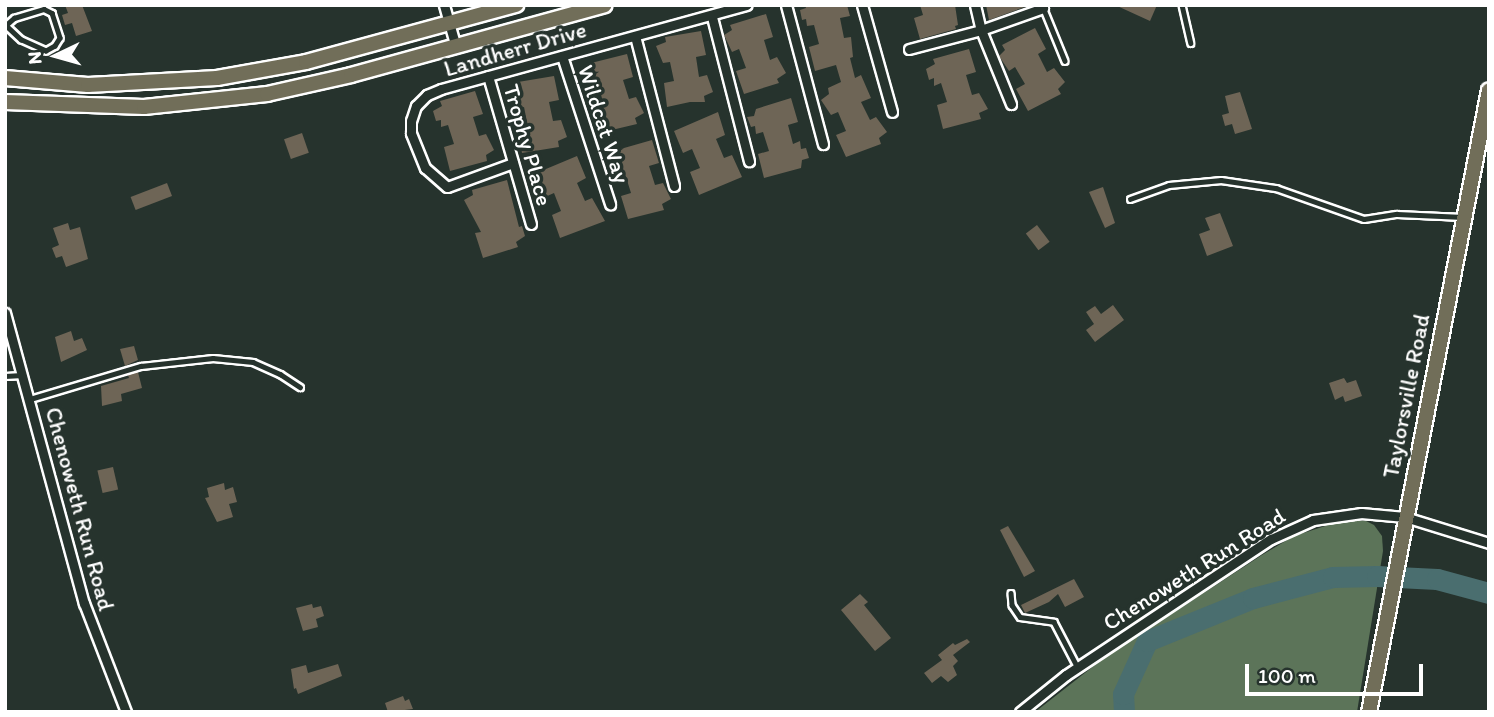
<!DOCTYPE html>
<html>
<head>
<meta charset="utf-8">
<style>
  body { margin:0 }
  #map { position:relative; width:1494px; height:717px; overflow:hidden; background:#26332d; font-family:Itim,sans-serif }
  div>[style] { position:absolute }
  .green>* { inset:0; background:#5c7459 }
  .river>* { height:21px; margin:-10.5px; padding:0 10.5px; transform-origin:10.5px; border-radius:10.5px; background:#4a6e6f }
  .building>* { inset:0; background:#6e6556; transform-origin:0 0 }
  .roads { filter:drop-shadow(2px 0 #fff) drop-shadow(-2px 0 #fff) drop-shadow(0 2px #fff) drop-shadow(0 -2px #fff) }
  .lane>* { height:4.5px; margin:-2.25px; padding:0 2.25px; transform-origin:2.25px; border-radius:2.25px; background:#26332d }
  .street>* { height:9px; margin:-4.5px; padding:0 4.5px; transform-origin:4.5px; border-radius:4.5px; background:#26332d }
  .primary>* { height:14px; margin:-7px; padding:0 7px; transform-origin:7px; border-radius:7px; background:#716e59 }
  span { translate:-50% -50%; white-space:nowrap; text-align:center; line-height:1.15; -webkit-text-stroke:7px #26332d; paint-order:stroke }
  .street-label { font-size:23px; color:#fff }
  .frame { position:absolute; inset:0; border:7px solid #fff; pointer-events:none }
  .north { position:absolute; left:21px; top:21px; width:70px; height:70px; -webkit-text-stroke:5px #26332d; paint-order:stroke; rotate:265deg; font-size:19px; font-weight:700; line-height:28px; text-align:center; color:#fff }
  .north::after { content:''; display:block; margin:auto; width:24px; height:32px; background:#fff; clip-path:polygon(50% 0,100% 100%,50% 72%,0 100%) }
  .scale { position:absolute; left:1245px; top:664px; width:178px; height:32px; box-sizing:border-box; border:4px solid #fff; border-top:0; padding-left:9px; font-size:21px; line-height:24px; white-space:nowrap; color:#fff; -webkit-text-stroke:5px #26332d; paint-order:stroke }
</style>
</head>
<body>
<div id="map">
  <div class="green">
    <i style="clip-path:polygon(1341px 521px,1366px 521px,1374px 525px,1382px 536px,1383px 551px,1357px 712px,1035px 712px,1104px 658px,1262px 555px,1294px 536px)"></i>
  </div>
  <div class="river">
    <i style="left:1124px;top:712px;width:18px;rotate:-93deg"></i>
    <i style="left:1123px;top:694px;width:58px;rotate:-65.6deg"></i>
    <i style="left:1147px;top:641px;width:114px;rotate:-22.1deg"></i>
    <i style="left:1253px;top:598px;width:83px;rotate:-14.7deg"></i>
    <i style="left:1333px;top:577px;width:44px;rotate:-1.3deg"></i>
    <i style="left:1377px;top:576px;width:60px;rotate:2.9deg"></i>
    <i style="left:1437px;top:579px;width:54px;rotate:15.1deg"></i>
  </div>
  <div class="building">
    <i style="clip-path:polygon(65px 5px,82px 5px,92px 31px,76px 36px,72px 23px,65px 25px,62px 15px,68px 13px)"></i>
    <i style="clip-path:polygon(805px 5px,847px 5px,850px 16px,840px 18px,844px 38px,851px 37px,853px 57px,850px 58px,855px 78px,861px 75px,871px 98px,861px 102px,870px 120px,876px 117px,887px 132px,879px 138px,881px 144px,846px 157px,836px 135px,846px 131px,838px 112px,831px 115px,821px 100px,829px 94px,828px 88px,841px 82px,836px 65px,815px 71px,809px 47px,819px 44px,814px 25px,807px 26px,806px 19px,802px 20px,800px 10px,806px 8px)"></i>
    <i style="clip-path:polygon(920px 5px,955px 5px,958px 25px,955px 26px,956px 29px,920px 39px,914px 18px,923px 15px)"></i>
    <i style="clip-path:polygon(986px 5px,1030px 5px,989px 20px)"></i>
    <i style="clip-path:polygon(1115px 5px,1157px 5px,1150px 21px)"></i>
    <i style="clip-path:polygon(766px 14px,773px 37px,764px 40px,770px 60px,777px 57px,786px 73px,777px 79px,779px 83px,744px 94px,736px 71px,746px 68px,739px 49px,732px 52px,724px 35px,732px 30px,730px 25px)"></i>
    <i style="clip-path:polygon(1035px 28px,1046px 49px,1038px 54px,1047px 72px,1054px 68px,1065px 82px,1058px 89px,1061px 94px,1028px 111px,1016px 89px,1025px 84px,1015px 67px,1009px 71px,999px 56px,1005px 50px,1002px 45px)"></i>
    <i style="clip-path:polygon(701px 31px,706px 55px,696px 57px,699px 77px,707px 75px,713px 92px,704px 96px,705px 102px,690px 102px,667px 107px,664px 83px,674px 81px,670px 62px,663px 63px,656px 46px,666px 42px,665px 37px)"></i>
    <i style="clip-path:polygon(969px 49px,976px 72px,966px 75px,972px 95px,979px 93px,988px 109px,979px 113px,981px 119px,943px 129px,937px 105px,947px 102px,941px 83px,934px 86px,934px 78px,929px 80px,926px 69px,935px 64px,933px 59px)"></i>
    <i style="clip-path:polygon(627px 54px,633px 77px,623px 80px,629px 99px,636px 97px,644px 113px,635px 118px,637px 124px,599px 133px,594px 109px,604px 106px,599px 87px,591px 89px,591px 82px,586px 83px,583px 73px,592px 68px,591px 63px)"></i>
    <i style="clip-path:polygon(554px 76px,559px 100px,549px 102px,553px 121px,561px 120px,567px 137px,558px 141px,559px 147px,522px 153px,518px 129px,528px 127px,524px 107px,516px 109px,510px 92px,519px 88px,518px 82px)"></i>
    <i style="clip-path:polygon(475px 91px,483px 114px,473px 117px,479px 136px,486px 134px,494px 150px,486px 155px,487px 161px,450px 171px,444px 147px,454px 144px,448px 125px,441px 127px,441px 120px,436px 121px,433px 111px,442px 106px,440px 101px)"></i>
    <i style="clip-path:polygon(1240px 92px,1252px 129px,1235px 134px,1232px 124px,1225px 126px,1222px 115px,1229px 113px,1225px 96px)"></i>
    <i style="clip-path:polygon(791px 98px,798px 122px,788px 125px,793px 144px,800px 141px,801px 149px,806px 148px,809px 158px,802px 160px,801px 168px,764px 178px,758px 154px,769px 151px,763px 132px,756px 134px,755px 126px,751px 127px,747px 117px,754px 116px,756px 109px)"></i>
    <i style="clip-path:polygon(718px 112px,725px 135px,716px 139px,724px 158px,732px 155px,742px 177px,699px 195px,690px 172px,700px 168px,692px 149px,683px 153px,674px 131px)"></i>
    <i style="left:302px;top:133px;width:21px;height:19px;rotate:71deg"></i>
    <i style="clip-path:polygon(652px 140px,659px 163px,649px 166px,655px 185px,663px 183px,671px 199px,662px 204px,664px 210px,628px 219px,621px 196px,631px 193px,625px 174px,618px 176px,609px 160px,618px 155px,617px 150px)"></i>
    <i style="clip-path:polygon(577px 156px,586px 178px,577px 183px,585px 201px,592px 198px,605px 221px,560px 238px,552px 215px,561px 211px,554px 193px,545px 197px,534px 174px)"></i>
    <i style="clip-path:polygon(507px 180px,519px 227px,522px 226px,525px 236px,516px 242px,518px 247px,483px 258px,475px 233px,481px 232px,464px 200px,473px 195px,472px 190px)"></i>
    <i style="left:167px;top:183px;width:14px;height:39px;rotate:69deg"></i>
    <i style="clip-path:polygon(1103px 187px,1115px 223px,1105px 228px,1089px 192px)"></i>
    <i style="clip-path:polygon(1220px 213px,1233px 246px,1207px 256px,1199px 234px,1210px 230px,1205px 218px)"></i>
    <i style="clip-path:polygon(68px 223px,70px 230px,80px 227px,88px 259px,66px 267px,62px 256px,56px 258px,52px 248px,59px 245px,53px 228px)"></i>
    <i style="left:1037px;top:225px;width:21px;height:14px;rotate:53deg"></i>
    <i style="clip-path:polygon(1113px 305px,1124px 320px,1095px 342px,1086px 330px,1094px 324px,1086px 312px,1095px 306px,1101px 314px)"></i>
    <i style="clip-path:polygon(71px 331px,74px 341px,82px 338px,87px 350px,61px 362px,55px 337px)"></i>
    <i style="clip-path:polygon(134px 346px,138px 360px,125px 366px,120px 349px)"></i>
    <i style="clip-path:polygon(138px 372px,142px 388px,121px 394px,122px 401px,102px 406px,101px 386px,129px 378px,128px 375px)"></i>
    <i style="clip-path:polygon(1344px 378px,1347px 383px,1356px 380px,1362px 396px,1345px 402px,1343px 396px,1335px 400px,1329px 383px)"></i>
    <i style="left:113px;top:467px;width:23px;height:16px;rotate:77deg"></i>
    <i style="clip-path:polygon(224px 483px,225px 490px,233px 487px,237px 502px,229px 504px,233px 517px,217px 522px,205px 498px,209px 497px,207px 488px)"></i>
    <i style="clip-path:polygon(1008px 526px,1035px 571px,1024px 577px,1000px 530px)"></i>
    <i style="clip-path:polygon(1074px 579px,1084px 597px,1065px 607px,1058px 594px,1049px 602px,1025px 613px,1021px 605px)"></i>
    <i style="clip-path:polygon(860px 594px,868px 602px,864px 605px,891px 638px,875px 651px,841px 610px)"></i>
    <i style="clip-path:polygon(312px 604px,313px 608px,321px 606px,324px 616px,316px 619px,318px 627px,303px 631px,296px 608px)"></i>
    <i style="clip-path:polygon(967px 639px,970px 642px,953px 655px,958px 661px,953px 666px,957px 675px,948px 682px,941px 676px,932px 683px,924px 673px,942px 660px,938px 655px,953px 643px,955px 645px)"></i>
    <i style="clip-path:polygon(338px 664px,342px 676px,298px 694px,296px 688px,294px 689px,291px 669px,306px 665px,308px 673px)"></i>
    <i style="clip-path:polygon(403px 696px,405px 701px,409px 699px,413px 709px,388px 712px,385px 703px)"></i>
  </div>
  <div class="roads">
    <div class="lane">
      <i style="left:1182px;top:5px;width:39px;rotate:77deg"></i>
      <i style="left:1043px;top:7px;width:58px;rotate:67.8deg"></i>
      <i style="left:5px;top:26px;width:12px;rotate:-42deg"></i>
      <i style="left:14px;top:18px;width:31px;rotate:-17deg"></i>
      <i style="left:44px;top:9px;width:9px;rotate:27deg"></i>
      <i style="left:52px;top:13px;width:26px;rotate:72deg"></i>
      <i style="left:60px;top:38px;width:9px;rotate:122deg"></i>
      <i style="left:55px;top:46px;width:10px;rotate:151deg"></i>
      <i style="left:46px;top:51px;width:27px;rotate:-156deg"></i>
      <i style="left:21px;top:40px;width:21px;rotate:-137deg"></i>
      <i style="left:1130px;top:199px;width:41px;rotate:-19.7deg"></i>
      <i style="left:1169px;top:185px;width:52px;rotate:-5.5deg"></i>
      <i style="left:1221px;top:180px;width:56px;rotate:8.3deg"></i>
      <i style="left:1276px;top:188px;width:93px;rotate:19.4deg"></i>
      <i style="left:1364px;top:219px;width:33px;rotate:-9deg"></i>
      <i style="left:1397px;top:214px;width:66px;rotate:2.6deg"></i>
      <i style="left:5px;top:376px;width:17px;rotate:-3deg"></i>
      <i style="left:30px;top:399px;width:116px;rotate:-16.6deg"></i>
      <i style="left:141px;top:366px;width:72px;rotate:-6.3deg"></i>
      <i style="left:213px;top:358px;width:40px;rotate:5.7deg"></i>
      <i style="left:253px;top:362px;width:30px;rotate:24deg"></i>
      <i style="left:280px;top:374px;width:24px;rotate:33deg"></i>
      <i style="left:1011px;top:593px;width:12px;rotate:85deg"></i>
      <i style="left:1012px;top:605px;width:14px;rotate:56deg"></i>
      <i style="left:1020px;top:617px;width:34px;rotate:8deg"></i>
      <i style="left:1054px;top:622px;width:50px;rotate:62.4deg"></i>
    </div>
    <div class="street">
      <i style="left:444px;top:5px;width:44px;rotate:74.1deg"></i>
      <i style="left:786px;top:5px;width:144px;rotate:75.1deg"></i>
      <i style="left:862px;top:5px;width:111px;rotate:74.3deg"></i>
      <i style="left:975px;top:5px;width:26px;rotate:77deg"></i>
      <i style="left:981px;top:30px;width:80px;rotate:67.9deg"></i>
      <i style="left:712px;top:17px;width:149px;rotate:75.6deg"></i>
      <i style="left:635px;top:36px;width:155px;rotate:75.4deg"></i>
      <i style="left:909px;top:49px;width:74px;rotate:-14.8deg"></i>
      <i style="left:981px;top:30px;width:66px;rotate:-19.5deg"></i>
      <i style="left:562px;top:56px;width:156px;rotate:72deg"></i>
      <i style="left:488px;top:76px;width:154px;rotate:73.8deg"></i>
      <i style="left:513px;top:163px;width:70px;rotate:160deg"></i>
      <i style="left:447px;top:187px;width:29px;rotate:-139deg"></i>
      <i style="left:425px;top:168px;width:38px;rotate:-112deg"></i>
      <i style="left:411px;top:133px;width:12px;rotate:-90deg"></i>
      <i style="left:411px;top:121px;width:16px;rotate:-72deg"></i>
      <i style="left:416px;top:106px;width:16px;rotate:-45deg"></i>
      <i style="left:427px;top:95px;width:15px;rotate:-23deg"></i>
      <i style="left:441px;top:89px;width:317px;rotate:-15.4deg"></i>
      <i style="left:5px;top:313px;width:301px;rotate:74.8deg"></i>
      <i style="left:84px;top:603px;width:117px;rotate:68.9deg"></i>
      <i style="left:1020px;top:712px;width:59px;rotate:-38.8deg"></i>
      <i style="left:1066px;top:675px;width:246px;rotate:-33.6deg"></i>
      <i style="left:1271px;top:539px;width:46px;rotate:-24.3deg"></i>
      <i style="left:1313px;top:520px;width:49px;rotate:-8.3deg"></i>
      <i style="left:1361px;top:513px;width:44px;rotate:5.2deg"></i>
      <i style="left:1405px;top:517px;width:88px;rotate:17.2deg"></i>
    </div>
    <div class="primary">
      <i style="left:5px;top:78px;width:83px;rotate:4.8deg"></i>
      <i style="left:88px;top:85px;width:129px;rotate:-3.1deg"></i>
      <i style="left:217px;top:78px;width:90px;rotate:-10.2deg"></i>
      <i style="left:306px;top:62px;width:218px;rotate:-15.2deg"></i>
      <i style="left:5px;top:102px;width:139px;rotate:2.1deg"></i>
      <i style="left:144px;top:107px;width:124px;rotate:-6deg"></i>
      <i style="left:267px;top:94px;width:86px;rotate:-12.7deg"></i>
      <i style="left:351px;top:75px;width:263px;rotate:-15.4deg"></i>
      <i style="left:1369px;top:712px;width:633px;rotate:-79.08deg"></i>
    </div>
  </div>
  <div class="street-label">
    <span style="left:515px;top:49px;rotate:-16deg">Landherr Drive</span>
    <span style="left:604px;top:124px;rotate:72deg">Wildcat Way</span>
    <span style="left:528px;top:145px;rotate:74deg">Trophy Place</span>
    <span style="left:1406px;top:396px;rotate:-79deg">Taylorsville Road</span>
    <span style="left:80px;top:509px;rotate:75deg">Chenoweth Run Road</span>
    <span style="left:1194px;top:569px;rotate:-32deg">Chenoweth Run Road</span>
  </div>
  <div class="frame"></div>
  <div class="north">N</div>
  <div class="scale">100 m</div>
</div>
</body>
</html>
